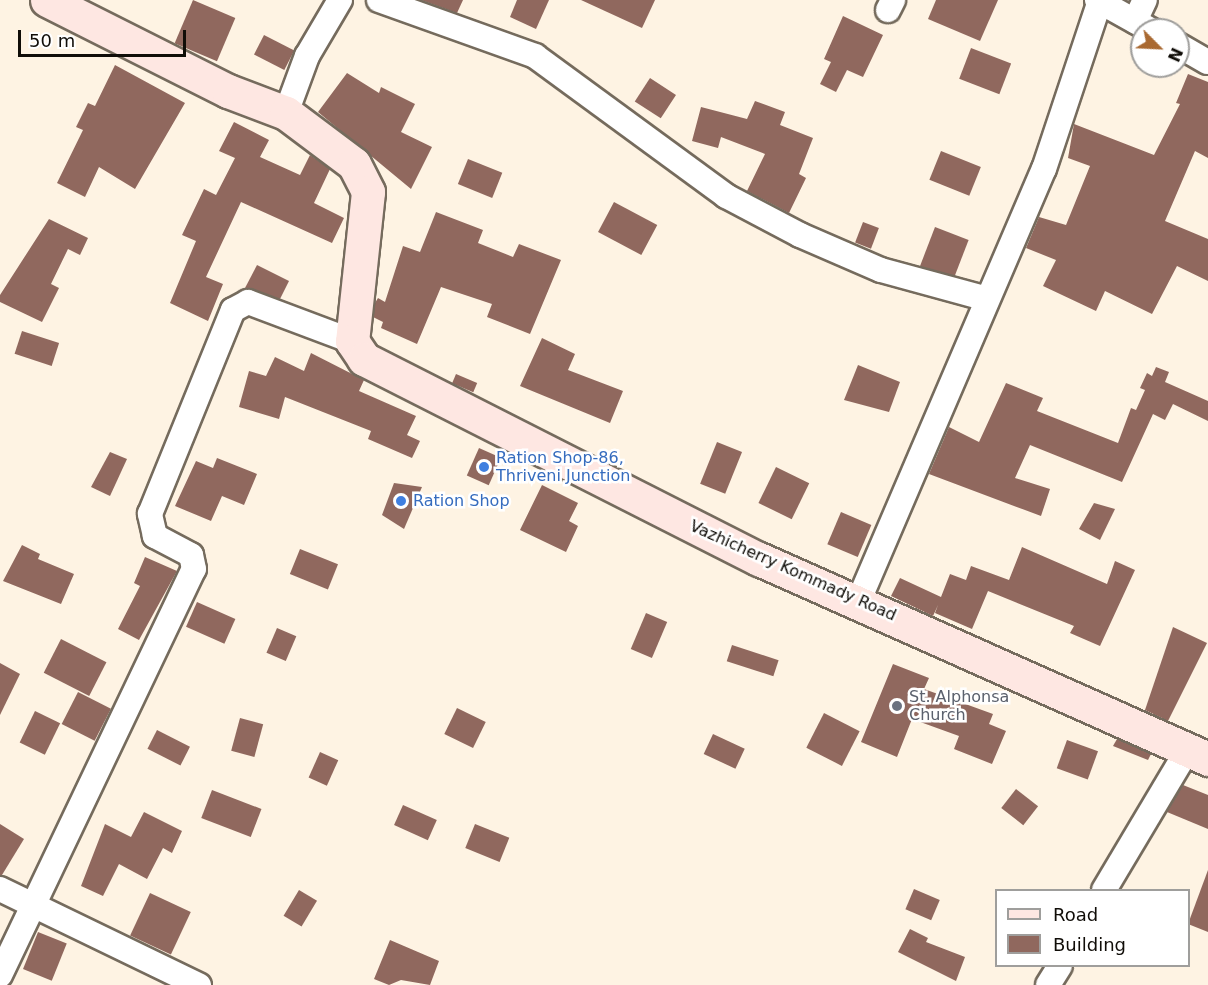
<!DOCTYPE html>
<html>
<head>
<meta charset="utf-8">
<style>
  body { margin:0 }
  #map { position:relative; width:1208px; height:985px; overflow:hidden; background:#fef3e3; font-family:"DejaVu Sans",sans-serif }
  div>[style] { position:absolute }
  .building>* { inset:0; background:#90685e; transform-origin:0 0 }
  .roads { filter:drop-shadow(2px 0 #756b5d) drop-shadow(-2px 0 #756b5d) drop-shadow(0 2px #756b5d) drop-shadow(0 -2px #756b5d) }
  .minor>* { height:24px; margin:-12px; padding:0 12px; transform-origin:12px; border-radius:12px; background:#fff }
  .secondary>* { height:33px; margin:-16.5px; padding:0 16.5px; transform-origin:16.5px; border-radius:16.5px; background:#fee7e2 }
  .dots>* { width:16px; height:16px; translate:-50% -50%; box-sizing:border-box; border:3px solid #fff; border-radius:50% }
  span { translate:-50% -50%; white-space:nowrap; text-align:center; line-height:1.15; -webkit-text-stroke:5px #fff; paint-order:stroke }
  .shop-label { font-size:16px; color:#366cbe }
  .left { translate:0 -50%; text-align:left }
  .street-label { font-size:16px; color:#100d08 }
  .worship-label { font-size:16px; color:#5b616d }
  .legend { position:absolute; left:995px; top:889px; width:195px; height:78px; box-sizing:border-box; background:#fff; border:2px solid #9f9e9c; margin:0; padding:8px 10px; list-style:none; font-size:18px; color:#100d08 }
  .legend li { display:flex; align-items:center; gap:12px; height:30px }
  .legend b { width:30px; border:2px solid #9f9e9c }
  .north { position:absolute; left:1130px; top:18px; width:60px; height:60px; box-sizing:border-box; background:#fff; border:2px solid #9f9e9c; border-radius:50%; rotate:114deg; font-size:16px; font-weight:700; line-height:24px; text-align:center; color:#100d08 }
  .north::after { content:''; display:block; margin:auto; width:21px; height:27px; background:#a96931; clip-path:polygon(50% 0,100% 100%,50% 72%,0 100%) }
  .scale { position:absolute; left:18px; top:30px; width:168px; height:27px; box-sizing:border-box; border:3px solid #100d08; border-top:0; padding-left:8px; font-size:18px; line-height:21px; white-space:nowrap; color:#100d08; -webkit-text-stroke:4px #fff; paint-order:stroke }
</style>
</head>
<body>
<div id="map">
  <div class="building">
    <i style="left:193px;top:0;width:46px;height:47px;rotate:23deg"></i>
    <i style="clip-path:polygon(421px 0,463px 0,457px 13px)"></i>
    <i style="clip-path:polygon(517px 0,549px 0,536px 29px,510px 17px)"></i>
    <i style="clip-path:polygon(581px 0,655px 0,642px 28px)"></i>
    <i style="clip-path:polygon(936px 0,998px 0,980px 41px,928px 19px)"></i>
    <i style="clip-path:polygon(843px 16px,883px 35px,863px 77px,847px 70px,836px 92px,820px 84px,831px 62px,824px 59px)"></i>
    <i style="left:264px;top:35px;width:34px;height:22px;rotate:27deg"></i>
    <i style="left:971px;top:48px;width:43px;height:33px;rotate:21deg"></i>
    <i style="clip-path:polygon(115px 65px,185px 103px,135px 189px,99px 167px,85px 197px,57px 183px,83px 130px,76px 127px,88px 103px,95px 106px)"></i>
    <i style="clip-path:polygon(347px 73px,379px 93px,381px 87px,415px 104px,401px 132px,432px 147px,411px 189px,318px 112px)"></i>
    <i style="clip-path:polygon(1188px 74px,1208px 82px,1208px 158px,1195px 151px,1165px 221px,1208px 239px,1208px 281px,1177px 266px,1152px 314px,1105px 291px,1096px 311px,1043px 286px,1056px 260px,1026px 248px,1039px 217px,1066px 225px,1090px 166px,1068px 158px,1074px 124px,1154px 155px,1180px 104px,1176px 103px)"></i>
    <i style="left:650px;top:78px;width:31px;height:28px;rotate:33deg"></i>
    <i style="clip-path:polygon(755px 101px,785px 112px,780px 125px,813px 138px,799px 174px,806px 178px,789px 213px,747px 191px,765px 154px,721px 137px,718px 148px,692px 141px,701px 107px,747px 119px)"></i>
    <i style="clip-path:polygon(234px 122px,269px 140px,260px 157px,300px 175px,310px 155px,330px 169px,314px 203px,344px 218px,332px 243px,241px 202px,206px 277px,223px 284px,208px 321px,170px 303px,196px 241px,182px 235px,204px 189px,216px 195px,235px 158px,219px 151px)"></i>
    <i style="left:941px;top:151px;width:43px;height:31px;rotate:22deg"></i>
    <i style="left:468px;top:159px;width:37px;height:27px;rotate:22deg"></i>
    <i style="left:614px;top:202px;width:49px;height:34px;rotate:28deg"></i>
    <i style="clip-path:polygon(436px 212px,483px 230px,478px 243px,513px 257px,519px 244px,561px 260px,530px 334px,487px 317px,492px 304px,441px 287px,417px 344px,381px 328px,383px 322px,373px 317px,375px 303px,378px 298px,385px 302px,403px 246px,420px 252px)"></i>
    <i style="clip-path:polygon(49px 219px,88px 238px,80px 255px,68px 249px,51px 284px,59px 288px,42px 322px,0 302px,0 295px)"></i>
    <i style="left:863px;top:222px;width:17px;height:22px;rotate:21deg"></i>
    <i style="left:935px;top:227px;width:36px;height:42px;rotate:21deg"></i>
    <i style="clip-path:polygon(257px 265px,289px 281px,280px 299px,245px 288px)"></i>
    <i style="left:22px;top:331px;width:39px;height:24px;rotate:18deg"></i>
    <i style="clip-path:polygon(542px 338px,575px 354px,568px 370px,623px 391px,610px 423px,520px 386px)"></i>
    <i style="clip-path:polygon(311px 353px,364px 380px,359px 391px,416px 416px,407px 435px,420px 441px,412px 458px,368px 439px,371px 431px,285px 397px,279px 419px,239px 407px,249px 371px,266px 376px,275px 357px,304px 371px)"></i>
    <i style="clip-path:polygon(858px 365px,900px 382px,889px 412px,844px 400px)"></i>
    <i style="clip-path:polygon(1156px 367px,1169px 372px,1165px 382px,1208px 401px,1208px 421px,1173px 404px,1165px 420px,1153px 414px,1122px 482px,1030px 445px,1015px 478px,1050px 489px,1041px 516px,929px 474px,949px 427px,979px 442px,1006px 383px,1043px 398px,1037px 411px,1118px 443px,1131px 408px,1136px 410px,1145px 390px,1140px 388px,1147px 373px,1152px 376px)"></i>
    <i style="left:456px;top:374px;width:23px;height:10px;rotate:23deg"></i>
    <i style="left:717px;top:442px;width:27px;height:45px;rotate:22deg"></i>
    <i style="left:479px;top:448px;width:24px;height:30px;rotate:24deg"></i>
    <i style="clip-path:polygon(110px 452px,127px 459px,110px 496px,91px 487px)"></i>
    <i style="clip-path:polygon(217px 458px,257px 474px,244px 505px,222px 496px,211px 521px,175px 506px,196px 461px,213px 468px)"></i>
    <i style="left:776px;top:467px;width:37px;height:40px;rotate:26deg"></i>
    <i style="clip-path:polygon(394px 483px,422px 487px,404px 529px,382px 515px)"></i>
    <i style="clip-path:polygon(542px 485px,578px 503px,569px 521px,578px 526px,566px 552px,520px 530px)"></i>
    <i style="clip-path:polygon(1094px 503px,1115px 509px,1100px 540px,1079px 529px)"></i>
    <i style="left:841px;top:512px;width:33px;height:35px;rotate:23deg"></i>
    <i style="clip-path:polygon(22px 545px,40px 554px,38px 559px,74px 574px,61px 604px,3px 581px)"></i>
    <i style="clip-path:polygon(1022px 547px,1107px 584px,1115px 561px,1135px 570px,1100px 646px,1070px 633px,1074px 626px,988px 591px,972px 629px,935px 613px,938px 605px,933px 616px,891px 596px,900px 578px,941px 597px,950px 574px,966px 580px,971px 566px,1009px 580px)"></i>
    <i style="left:300px;top:549px;width:41px;height:27px;rotate:22deg"></i>
    <i style="clip-path:polygon(145px 557px,177px 571px,139px 640px,118px 629px,140px 586px,134px 583px)"></i>
    <i style="left:197px;top:602px;width:42px;height:27px;rotate:24deg"></i>
    <i style="left:646px;top:613px;width:23px;height:39px;rotate:23deg"></i>
    <i style="clip-path:polygon(1173px 627px,1207px 643px,1168px 721px,1145px 710px)"></i>
    <i style="left:277px;top:628px;width:21px;height:27px;rotate:23deg"></i>
    <i style="left:61px;top:639px;width:51px;height:38px;rotate:27deg"></i>
    <i style="left:732px;top:645px;width:49px;height:17px;rotate:18deg"></i>
    <i style="clip-path:polygon(0 663px,20px 674px,0 715px)"></i>
    <i style="clip-path:polygon(893px 664px,929px 678px,924px 689px,993px 714px,989px 724px,1006px 731px,992px 764px,954px 749px,959px 736px,912px 719px,897px 757px,861px 742px)"></i>
    <i style="left:78px;top:692px;width:37px;height:36px;rotate:27deg"></i>
    <i style="left:457px;top:708px;width:32px;height:29px;rotate:26deg"></i>
    <i style="left:35px;top:711px;width:28px;height:35px;rotate:26deg"></i>
    <i style="left:824px;top:713px;width:40px;height:39px;rotate:27deg"></i>
    <i style="left:240px;top:718px;width:24px;height:34px;rotate:15deg"></i>
    <i style="left:157px;top:730px;width:37px;height:21px;rotate:27deg"></i>
    <i style="left:713px;top:734px;width:35px;height:22px;rotate:25deg"></i>
    <i style="clip-path:polygon(1117px 739px,1151px 754px,1148px 760px,1113px 746px)"></i>
    <i style="left:1067px;top:740px;width:33px;height:30px;rotate:20deg"></i>
    <i style="left:320px;top:752px;width:20px;height:28px;rotate:24deg"></i>
    <i style="clip-path:polygon(1183px 785px,1208px 795px,1208px 829px,1167px 812px)"></i>
    <i style="left:1016px;top:789px;width:28px;height:24px;rotate:38deg"></i>
    <i style="left:212px;top:790px;width:53px;height:30px;rotate:21deg"></i>
    <i style="left:403px;top:805px;width:37px;height:22px;rotate:24deg"></i>
    <i style="clip-path:polygon(144px 812px,182px 831px,172px 853px,163px 848px,147px 879px,119px 864px,103px 896px,81px 886px,105px 824px,131px 837px)"></i>
    <i style="clip-path:polygon(0 824px,24px 839px,2px 875px,0 875px)"></i>
    <i style="left:475px;top:824px;width:37px;height:26px;rotate:22deg"></i>
    <i style="clip-path:polygon(1208px 870px,1208px 932px,1188px 924px)"></i>
    <i style="left:914px;top:889px;width:28px;height:22px;rotate:23deg"></i>
    <i style="left:299px;top:890px;width:21px;height:30px;rotate:31deg"></i>
    <i style="left:150px;top:893px;width:45px;height:47px;rotate:25deg"></i>
    <i style="clip-path:polygon(910px 929px,928px 938px,926px 942px,965px 957px,956px 981px,898px 952px)"></i>
    <i style="left:38px;top:932px;width:31px;height:40px;rotate:22deg"></i>
    <i style="clip-path:polygon(390px 940px,439px 961px,430px 985px,401px 980px,389px 985px,374px 979px)"></i>
  </div>
  <div class="roads">
    <div class="minor">
      <i style="left:379px;top:0;width:166px;rotate:19.7deg"></i>
      <i style="left:535px;top:56px;width:237px;rotate:36.2deg"></i>
      <i style="left:726px;top:196px;width:84px;rotate:27.8deg"></i>
      <i style="left:800px;top:235px;width:88px;rotate:23.4deg"></i>
      <i style="left:881px;top:270px;width:107px;rotate:15.2deg"></i>
      <i style="left:1097px;top:0;width:62px;rotate:29.1deg"></i>
      <i style="left:888px;top:10px;width:11px;rotate:-63deg"></i>
      <i style="left:1135px;top:21px;width:23px;rotate:-65deg"></i>
      <i style="left:1178px;top:45px;width:34px;rotate:30deg"></i>
      <i style="left:286px;top:113px;width:61px;rotate:-69.8deg"></i>
      <i style="left:307px;top:56px;width:65px;rotate:-59.5deg"></i>
      <i style="left:859px;top:600px;width:469px;rotate:-66.8deg"></i>
      <i style="left:1044px;top:169px;width:177px;rotate:-71.6deg"></i>
      <i style="left:0;top:889px;width:221px;rotate:25.8deg"></i>
      <i style="left:1104px;top:890px;width:162px;rotate:-59.2deg"></i>
      <i style="left:0;top:975px;width:450px;rotate:-64.5deg"></i>
      <i style="left:194px;top:569px;width:14px;rotate:-102deg"></i>
      <i style="left:191px;top:555px;width:41px;rotate:-152.2deg"></i>
      <i style="left:155px;top:536px;width:23px;rotate:-103deg"></i>
      <i style="left:150px;top:514px;width:220px;rotate:-67.9deg"></i>
      <i style="left:233px;top:310px;width:17px;rotate:-28deg"></i>
      <i style="left:248px;top:302px;width:111px;rotate:20.6deg"></i>
      <i style="left:1048px;top:985px;width:22px;rotate:-58deg"></i>
    </div>
    <div class="secondary">
      <i style="left:47px;top:0;width:203px;rotate:26.7deg"></i>
      <i style="left:228px;top:91px;width:62px;rotate:20.8deg"></i>
      <i style="left:286px;top:113px;width:85px;rotate:36.9deg"></i>
      <i style="left:354px;top:164px;width:31px;rotate:63deg"></i>
      <i style="left:368px;top:192px;width:150px;rotate:96.1deg"></i>
      <i style="left:352px;top:341px;width:22px;rotate:56deg"></i>
      <i style="left:364px;top:359px;width:443px;rotate:26.9deg"></i>
      <i style="left:759px;top:559px;width:492px;rotate:24deg"></i>
    </div>
  </div>
  <div class="dots">
    <i style="left:484px;top:467px;background:#3f7fe0"></i>
    <i style="left:401px;top:501px;background:#3f7fe0"></i>
    <i style="left:897px;top:706px;background:#6b7280"></i>
  </div>
  <div class="shop-label">
    <span class="left" style="left:496px;top:467px">Ration Shop-86,<br>Thriveni Junction</span>
    <span class="left" style="left:413px;top:501px">Ration Shop</span>
  </div>
  <div class="street-label">
    <span style="left:793px;top:571px;rotate:24deg">Vazhicherry Kommady Road</span>
  </div>
  <div class="worship-label">
    <span class="left" style="left:909px;top:706px">St. Alphonsa<br>Church</span>
  </div>
  <ul class="legend">
  <li><b style="height:8px;background:#fee7e2"></b>Road</li>
  <li><b style="height:16px;background:#90685e"></b>Building</li>
  </ul>
  <div class="north">N</div>
  <div class="scale">50 m</div>
</div>
</body>
</html>
